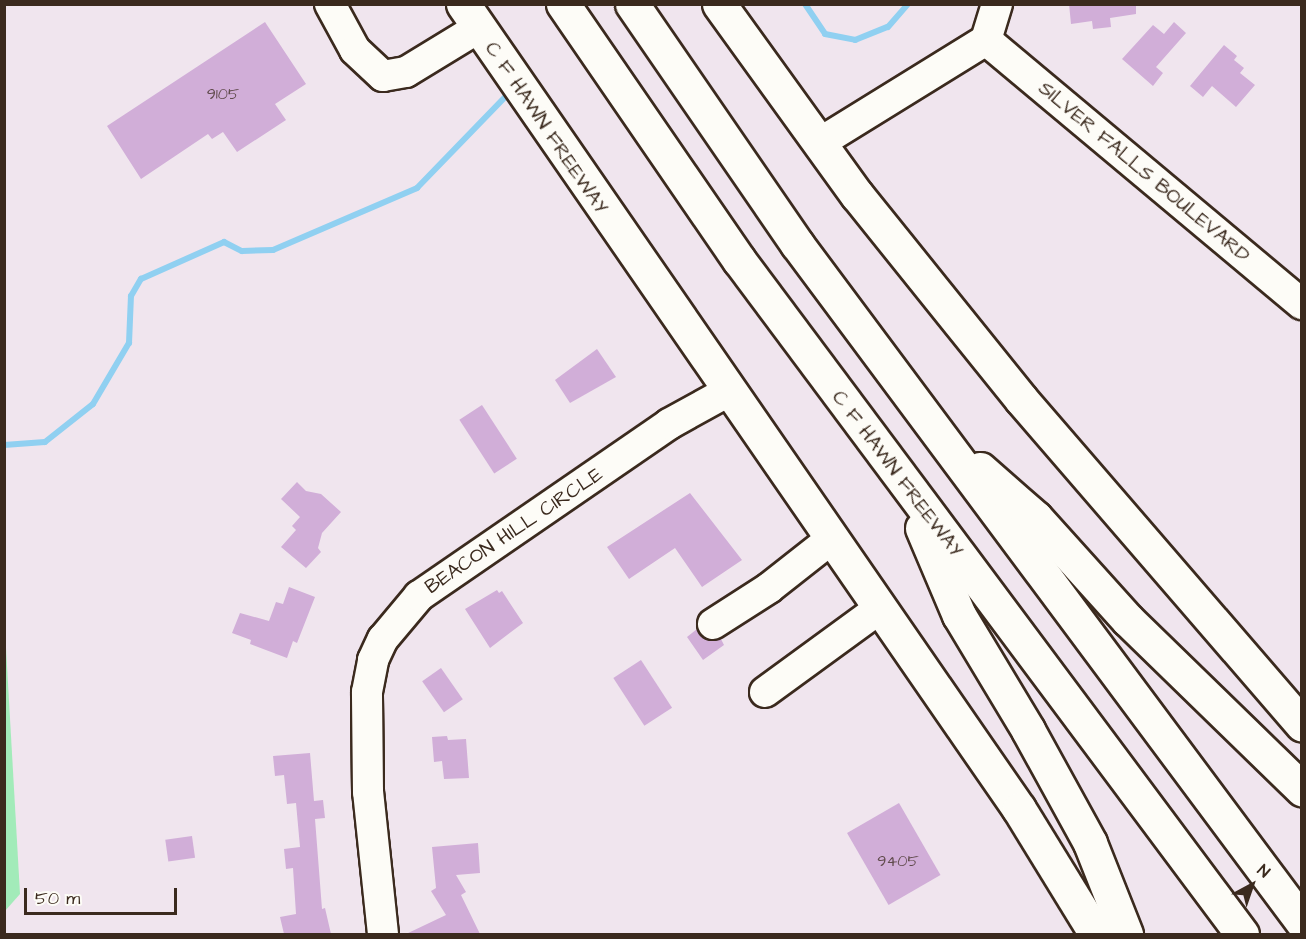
<!DOCTYPE html>
<html>
<head>
<meta charset="utf-8">
<style>
  body { margin:0 }
  #map { position:relative; width:1306px; height:939px; overflow:hidden; background:#f0e5ee; font-family:"Architects Daughter",sans-serif }
  div>[style] { position:absolute }
  .green>* { inset:0; background:#a2ebb9 }
  .stream>* { height:6px; margin:-3px; padding:0 3px; transform-origin:3px; border-radius:3px; background:#90d0f1 }
  .building>* { inset:0; background:#d1aed8; transform-origin:0 0 }
  .roads { filter:drop-shadow(2px 0 #3b2a1e) drop-shadow(-2px 0 #3b2a1e) drop-shadow(0 2px #3b2a1e) drop-shadow(0 -2px #3b2a1e) }
  .minor>* { height:30px; margin:-15px; padding:0 15px; transform-origin:15px; border-radius:15px; background:#fdfcf7 }
  .major>* { height:33px; margin:-16.5px; padding:0 16.5px; transform-origin:16.5px; border-radius:16.5px; background:#fdfcf7 }
  .highway>* { height:33px; margin:-16.5px; padding:0 16.5px; transform-origin:16.5px; border-radius:16.5px; background:#fdfcf7 }
  span { translate:-50% -50%; white-space:nowrap; text-align:center; line-height:1.15; -webkit-text-stroke:5px #fdfcf7; paint-order:stroke }
  .number-label { font-size:16px; color:#604b4c }
  .number-label span { -webkit-text-stroke-width:0 }
  .street-label { font-size:20px; color:#3b2a1e }
  .frame { position:absolute; inset:0; border:6px solid #3b2a1e; pointer-events:none }
  .north { position:absolute; left:1222px; top:855px; width:60px; height:60px; -webkit-text-stroke:4px #fdfcf7; paint-order:stroke; rotate:40deg; font-size:16px; font-weight:700; line-height:24px; text-align:center; color:#3b2a1e }
  .north::after { content:''; display:block; margin:auto; width:21px; height:27px; background:#3b2a1e; clip-path:polygon(50% 0,100% 100%,50% 72%,0 100%) }
  .scale { position:absolute; left:24px; top:888px; width:153px; height:27px; box-sizing:border-box; border:3px solid #3b2a1e; border-top:0; padding-left:8px; font-size:18px; line-height:21px; white-space:nowrap; color:#3b2a1e; -webkit-text-stroke:4px #fdfcf7; paint-order:stroke }
</style>
</head>
<body>
<div id="map">
  <div class="green">
    <i style="clip-path:polygon(4px 613px,20px 894px,5px 911px,4px 911px)"></i>
  </div>
  <div class="stream">
    <i style="left:805px;top:4px;width:36px;rotate:56deg"></i>
    <i style="left:825px;top:34px;width:31px;rotate:11deg"></i>
    <i style="left:855px;top:40px;width:35px;rotate:-22deg"></i>
    <i style="left:888px;top:27px;width:30px;rotate:-49deg"></i>
    <i style="left:4px;top:445px;width:41px;rotate:-4.2deg"></i>
    <i style="left:45px;top:442px;width:61px;rotate:-38.4deg"></i>
    <i style="left:93px;top:404px;width:71px;rotate:-59.5deg"></i>
    <i style="left:129px;top:343px;width:47px;rotate:-87.6deg"></i>
    <i style="left:131px;top:296px;width:20px;rotate:-60deg"></i>
    <i style="left:141px;top:279px;width:91px;rotate:-24deg"></i>
    <i style="left:224px;top:242px;width:20px;rotate:27deg"></i>
    <i style="left:242px;top:251px;width:31px;rotate:-2deg"></i>
    <i style="left:273px;top:250px;width:157px;rotate:-23.3deg"></i>
    <i style="left:417px;top:188px;width:131px;rotate:-45.9deg"></i>
  </div>
  <div class="building">
    <i style="clip-path:polygon(1069px 4px,1136px 4px,1136px 14px,1110px 18px,1111px 27px,1093px 29px,1092px 21px,1071px 24px)"></i>
    <i style="clip-path:polygon(265px 22px,306px 84px,275px 104px,286px 120px,237px 152px,223px 132px,212px 139px,208px 134px,141px 179px,107px 126px)"></i>
    <i style="clip-path:polygon(1174px 22px,1186px 33px,1156px 67px,1163px 73px,1153px 86px,1122px 59px,1153px 25px,1164px 34px)"></i>
    <i style="clip-path:polygon(1224px 45px,1237px 56px,1234px 60px,1244px 68px,1240px 73px,1255px 85px,1236px 107px,1212px 86px,1203px 97px,1190px 86px)"></i>
    <i style="clip-path:polygon(597px 349px,616px 377px,570px 403px,555px 380px)"></i>
    <i style="left:482px;top:405px;width:64px;height:27px;rotate:57deg"></i>
    <i style="clip-path:polygon(297px 482px,306px 491px,321px 494px,341px 512px,322px 533px,318px 548px,321px 552px,306px 568px,281px 547px,296px 530px,292px 526px,300px 517px,281px 499px)"></i>
    <i style="clip-path:polygon(690px 493px,742px 560px,702px 587px,675px 548px,629px 579px,607px 547px)"></i>
    <i style="clip-path:polygon(289px 587px,315px 597px,297px 643px,293px 641px,287px 658px,250px 644px,251px 640px,232px 633px,240px 613px,269px 621px,276px 602px,283px 604px)"></i>
    <i style="clip-path:polygon(497px 590px,499px 593px,502px 591px,523px 623px,490px 648px,465px 609px)"></i>
    <i style="clip-path:polygon(697px 629px,705px 639px,721px 639px,724px 645px,703px 660px,687px 637px)"></i>
    <i style="left:641px;top:660px;width:57px;height:33px;rotate:57deg"></i>
    <i style="left:441px;top:668px;width:38px;height:23px;rotate:55deg"></i>
    <i style="clip-path:polygon(447px 736px,448px 740px,466px 739px,469px 778px,444px 779px,442px 761px,434px 762px,432px 737px)"></i>
    <i style="clip-path:polygon(310px 753px,314px 801px,323px 800px,325px 818px,315px 819px,322px 909px,325px 908px,331px 934px,284px 934px,280px 917px,296px 914px,293px 868px,286px 869px,284px 849px,300px 847px,296px 803px,287px 804px,284px 775px,275px 776px,273px 756px)"></i>
    <i style="left:899px;top:803px;width:83px;height:60px;rotate:60deg"></i>
    <i style="left:192px;top:836px;width:22px;height:27px;rotate:82deg"></i>
    <i style="clip-path:polygon(478px 843px,480px 873px,456px 875px,466px 892px,461px 895px,480px 934px,406px 934px,446px 915px,431px 891px,436px 888px,432px 847px)"></i>
  </div>
  <div class="roads">
    <div class="minor">
      <i style="left:330px;top:4px;width:52px;rotate:61.5deg"></i>
      <i style="left:355px;top:50px;width:38px;rotate:43deg"></i>
      <i style="left:383px;top:76px;width:23px;rotate:-10deg"></i>
      <i style="left:406px;top:72px;width:84px;rotate:-31.4deg"></i>
      <i style="left:986px;top:40px;width:412px;rotate:39.9deg"></i>
      <i style="left:821px;top:142px;width:194px;rotate:-31.7deg"></i>
      <i style="left:986px;top:40px;width:38px;rotate:-73deg"></i>
      <i style="left:713px;top:624px;width:67px;rotate:-32.7deg"></i>
      <i style="left:769px;top:588px;width:78px;rotate:-38.2deg"></i>
      <i style="left:765px;top:692px;width:141px;rotate:-36.1deg"></i>
      <i style="left:383px;top:934px;width:143px;rotate:-96deg"></i>
      <i style="left:368px;top:792px;width:100px;rotate:-90.6deg"></i>
      <i style="left:367px;top:692px;width:33px;rotate:-79deg"></i>
      <i style="left:373px;top:660px;width:23px;rotate:-65deg"></i>
      <i style="left:383px;top:639px;width:56px;rotate:-50.1deg"></i>
      <i style="left:419px;top:596px;width:303px;rotate:-34.5deg"></i>
      <i style="left:669px;top:424px;width:66px;rotate:-28.9deg"></i>
    </div>
    <div class="major">
      <i style="left:463px;top:4px;width:978px;rotate:55.37deg"></i>
      <i style="left:1019px;top:809px;width:147px;rotate:58.4deg"></i>
      <i style="left:719px;top:4px;width:236px;rotate:54.2deg"></i>
      <i style="left:857px;top:195px;width:262px;rotate:51.2deg"></i>
      <i style="left:1021px;top:399px;width:430px;rotate:49.2deg"></i>
    </div>
    <div class="highway">
      <i style="left:563px;top:4px;width:311px;rotate:55.5deg"></i>
      <i style="left:739px;top:260px;width:841px;rotate:53.27deg"></i>
      <i style="left:632px;top:4px;width:291px;rotate:55.5deg"></i>
      <i style="left:797px;top:244px;width:845px;rotate:53.32deg"></i>
      <i style="left:980px;top:469px;width:74px;rotate:41.2deg"></i>
      <i style="left:1036px;top:518px;width:137px;rotate:48deg"></i>
      <i style="left:1128px;top:620px;width:243px;rotate:44.2deg"></i>
      <i style="left:922px;top:528px;width:95px;rotate:67deg"></i>
      <i style="left:959px;top:615px;width:134px;rotate:59deg"></i>
      <i style="left:1028px;top:730px;width:129px;rotate:61.2deg"></i>
      <i style="left:1090px;top:843px;width:98px;rotate:68.4deg"></i>
    </div>
  </div>
  <div class="number-label">
    <span style="left:223px;top:94px">9105</span>
    <span style="left:898px;top:861px">9405</span>
  </div>
  <div class="street-label">
    <span style="left:546px;top:128px;rotate:56deg">C F HAWN FREEWAY</span>
    <span style="left:1144px;top:172px;rotate:40deg">SILVER FALLS BOULEVARD</span>
    <span style="left:897px;top:474px;rotate:53deg">C F HAWN FREEWAY</span>
    <span style="left:514px;top:531px;rotate:-34deg">BEACON HILL CIRCLE</span>
  </div>
  <div class="frame"></div>
  <div class="north">N</div>
  <div class="scale">50 m</div>
</div>
</body>
</html>
